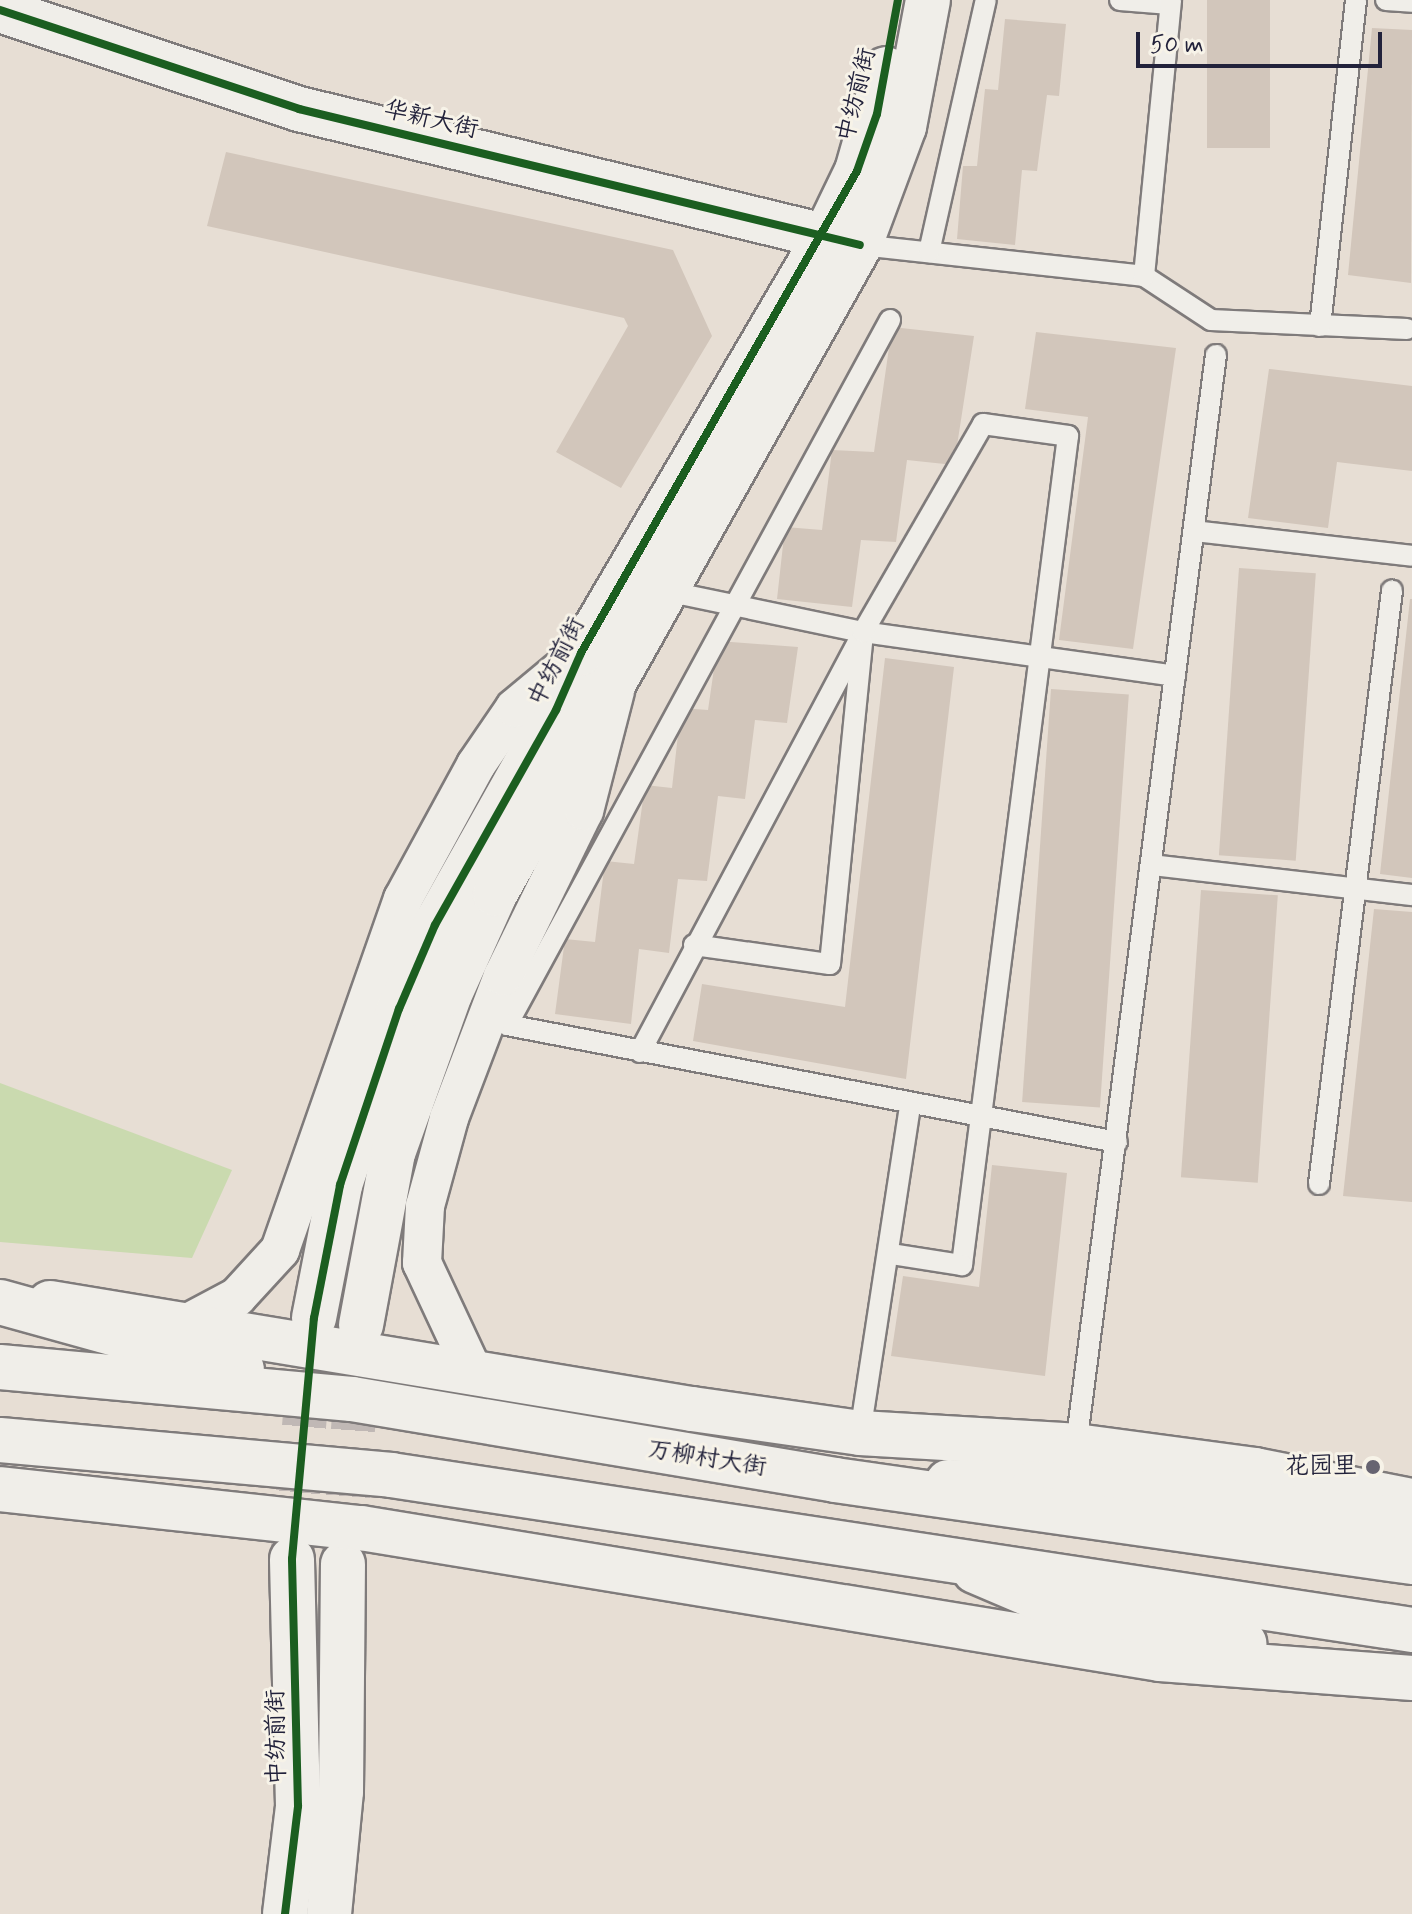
<!DOCTYPE html>
<html>
<head>
<meta charset="utf-8">
<style>
  body { margin:0 }
  #map { position:relative; width:1412px; height:1914px; overflow:hidden; background:#e7ded4; font-family:Mynerve,"LXGW WenKai TC",sans-serif }
  div>[style] { position:absolute }
  .green>* { inset:0; background:#cadaaf }
  .building>* { inset:0; background:#d2c6bb; transform-origin:0 0 }
  .secondary-tunnel>* { height:44px; margin-top:-22px; transform-origin:0; background:repeating-linear-gradient(90deg,#c0b8b5 0 44px,transparent 0 66px) }
  .roads { filter:drop-shadow(2px 0 #7f7b7b) drop-shadow(-2px 0 #7f7b7b) drop-shadow(0 2px #7f7b7b) drop-shadow(0 -2px #7f7b7b) }
  .lane>* { height:20px; margin:-10px; padding:0 10px; transform-origin:10px; border-radius:10px; background:#f0eee9 }
  .street>* { height:38px; margin:-19px; padding:0 19px; transform-origin:19px; border-radius:19px; background:#f0eee9 }
  .secondary>* { height:44px; margin:-22px; padding:0 22px; transform-origin:22px; border-radius:22px; background:#f0eee9 }
  .primary>* { height:44px; margin:-22px; padding:0 22px; transform-origin:22px; border-radius:22px; background:#f0eee9 }
  .highway>* { height:44px; margin:-22px; padding:0 22px; transform-origin:22px; border-radius:22px; background:#f0eee9 }
  .cycleway>* { height:8px; margin:-4px; padding:0 4px; transform-origin:4px; border-radius:4px; background:#1b5e20 }
  .dots>* { width:22px; height:22px; translate:-50% -50%; box-sizing:border-box; border:4px solid #f7f3e8; border-radius:50% }
  span { translate:-50% -50%; white-space:nowrap; text-align:center; line-height:1.15; -webkit-text-stroke:6px #f7f3e8; paint-order:stroke }
  .street-label { font-size:24px; color:#22223b }
  .poi-label { font-size:24px; color:#22223b }
  .right { translate:-100% -50%; text-align:right }
  .scale { position:absolute; left:1136px; top:32px; width:246px; height:36px; box-sizing:border-box; border:4px solid #22223b; border-top:0; padding-left:10px; font-size:24px; line-height:28px; white-space:nowrap; color:#22223b; -webkit-text-stroke:6px #f7f3e8; paint-order:stroke }
</style>
</head>
<body>
<div id="map">
  <div class="green">
    <i style="clip-path:polygon(0 1083px,232px 1170px,192px 1258px,0 1242px)"></i>
  </div>
  <div class="building">
    <i style="left:1207px;top:0;width:63px;height:148px"></i>
    <i style="clip-path:polygon(1005px 19px,1066px 24px,1059px 96px,1047px 95px,1037px 171px,1022px 170px,1015px 245px,957px 239px,963px 166px,977px 166px,985px 89px,998px 90px)"></i>
    <i style="clip-path:polygon(1372px 28px,1412px 30px,1411px 283px,1348px 275px)"></i>
    <i style="clip-path:polygon(226px 152px,673px 250px,712px 336px,621px 488px,556px 452px,628px 326px,624px 318px,207px 226px)"></i>
    <i style="clip-path:polygon(892px 327px,974px 336px,954px 465px,907px 460px,896px 542px,861px 540px,852px 607px,777px 599px,785px 527px,822px 530px,832px 450px,874px 452px)"></i>
    <i style="clip-path:polygon(1036px 332px,1176px 348px,1133px 649px,1059px 640px,1088px 417px,1025px 409px)"></i>
    <i style="clip-path:polygon(1269px 369px,1412px 386px,1412px 471px,1337px 462px,1328px 528px,1248px 518px)"></i>
    <i style="left:1239px;top:568px;width:77px;height:288px;rotate:4deg"></i>
    <i style="clip-path:polygon(1410px 599px,1412px 599px,1412px 878px,1380px 874px)"></i>
    <i style="clip-path:polygon(718px 641px,798px 647px,787px 723px,755px 720px,745px 799px,718px 796px,707px 881px,678px 879px,669px 953px,639px 949px,631px 1024px,555px 1014px,565px 939px,595px 942px,605px 861px,634px 864px,645px 785px,672px 788px,681px 708px,708px 710px)"></i>
    <i style="clip-path:polygon(885px 658px,954px 667px,906px 1079px,693px 1041px,702px 984px,845px 1007px)"></i>
    <i style="left:1051px;top:689px;width:78px;height:414px;rotate:4deg"></i>
    <i style="left:1201px;top:890px;width:77px;height:288px;rotate:4deg"></i>
    <i style="clip-path:polygon(1374px 909px,1412px 912px,1412px 1202px,1343px 1196px)"></i>
    <i style="clip-path:polygon(992px 1165px,1067px 1173px,1045px 1376px,891px 1356px,903px 1276px,979px 1287px)"></i>
  </div>
  <div class="secondary-tunnel">
    <i style="left:292px;top:1558px;width:241px;rotate:-84.8deg"></i>
    <i style="left:343px;top:1562px;width:238px;rotate:-85.7deg"></i>
  </div>
  <div class="roads">
    <div class="lane">
      <i style="left:1120px;top:0;width:50px;rotate:4.6deg"></i>
      <i style="left:1386px;top:0;width:26px;rotate:4deg"></i>
      <i style="left:860px;top:245px;width:286px;rotate:6.2deg"></i>
      <i style="left:1144px;top:276px;width:80px;rotate:33.3deg"></i>
      <i style="left:1211px;top:320px;width:196px;rotate:2.6deg"></i>
      <i style="left:929px;top:252px;width:258px;rotate:-77.3deg"></i>
      <i style="left:1144px;top:276px;width:277px;rotate:-84.4deg"></i>
      <i style="left:890px;top:320px;width:802px;rotate:118.51deg"></i>
      <i style="left:507px;top:1025px;width:621px;rotate:10.86deg"></i>
      <i style="left:1320px;top:326px;width:328px;rotate:-83.7deg"></i>
      <i style="left:1194px;top:531px;width:219px;rotate:6.5deg"></i>
      <i style="left:666px;top:591px;width:201px;rotate:11.8deg"></i>
      <i style="left:863px;top:632px;width:315px;rotate:8deg"></i>
      <i style="left:1152px;top:865px;width:262px;rotate:6.6deg"></i>
      <i style="left:694px;top:945px;width:137px;rotate:8deg"></i>
      <i style="left:830px;top:964px;width:324px;rotate:-84.3deg"></i>
      <i style="left:640px;top:1052px;width:476px;rotate:-62deg"></i>
      <i style="left:863px;top:632px;width:240px;rotate:-60deg"></i>
      <i style="left:983px;top:424px;width:86px;rotate:8deg"></i>
      <i style="left:1068px;top:436px;width:836px;rotate:97.29deg"></i>
      <i style="left:962px;top:1265px;width:72px;rotate:-171.2deg"></i>
      <i style="left:1319px;top:1184px;width:598px;rotate:-82.99deg"></i>
      <i style="left:860px;top:1433px;width:331px;rotate:-81.3deg"></i>
      <i style="left:1076px;top:1446px;width:1100px;rotate:-82.69deg"></i>
    </div>
    <div class="street">
      <i style="left:186px;top:1324px;width:58px;rotate:-27.9deg"></i>
      <i style="left:237px;top:1297px;width:64px;rotate:-47.5deg"></i>
      <i style="left:280px;top:1250px;width:372px;rotate:-70.7deg"></i>
      <i style="left:403px;top:899px;width:153px;rotate:-61.4deg"></i>
      <i style="left:476px;top:765px;width:69px;rotate:-55.6deg"></i>
      <i style="left:515px;top:708px;width:86px;rotate:-39.8deg"></i>
      <i style="left:475px;top:1376px;width:125px;rotate:-115.1deg"></i>
      <i style="left:422px;top:1263px;width:57px;rotate:-87deg"></i>
      <i style="left:425px;top:1206px;width:91px;rotate:-74.7deg"></i>
      <i style="left:449px;top:1118px;width:152px;rotate:-69.2deg"></i>
      <i style="left:503px;top:976px;width:184px;rotate:-63.9deg"></i>
      <i style="left:584px;top:811px;width:124px;rotate:-75.5deg"></i>
    </div>
    <div class="secondary">
      <i style="left:0;top:10px;width:315px;rotate:18.3deg"></i>
      <i style="left:299px;top:109px;width:570px;rotate:13.6deg"></i>
      <i style="left:314px;top:1318px;width:136px;rotate:-78.9deg"></i>
      <i style="left:340px;top:1185px;width:186px;rotate:-71.5deg"></i>
      <i style="left:399px;top:1009px;width:91px;rotate:-66.8deg"></i>
      <i style="left:435px;top:925px;width:247px;rotate:-60.6deg"></i>
      <i style="left:556px;top:710px;width:62px;rotate:-66.3deg"></i>
      <i style="left:581px;top:653px;width:485px;rotate:-59.6deg"></i>
      <i style="left:826px;top:235px;width:71px;rotate:-64.2deg"></i>
      <i style="left:857px;top:171px;width:106px;rotate:-74.1deg"></i>
      <i style="left:361px;top:1325px;width:175px;rotate:-79.5deg"></i>
      <i style="left:393px;top:1153px;width:169px;rotate:-70.3deg"></i>
      <i style="left:450px;top:994px;width:110px;rotate:-65.8deg"></i>
      <i style="left:495px;top:894px;width:745px;rotate:-60.65deg"></i>
      <i style="left:860px;top:245px;width:126px;rotate:-69.6deg"></i>
      <i style="left:904px;top:127px;width:129px;rotate:-79.3deg"></i>
      <i style="left:285px;top:1914px;width:109px;rotate:-83.1deg"></i>
      <i style="left:298px;top:1806px;width:247px;rotate:-91.4deg"></i>
      <i style="left:329px;top:1914px;width:124px;rotate:-84.4deg"></i>
      <i style="left:341px;top:1791px;width:227px;rotate:-89.5deg"></i>
    </div>
    <div class="primary">
      <i style="left:50px;top:1303px;width:651px;rotate:9.38deg"></i>
      <i style="left:692px;top:1409px;width:170px;rotate:8.1deg"></i>
      <i style="left:860px;top:1433px;width:216px;rotate:3.4deg"></i>
      <i style="left:1076px;top:1446px;width:181px;rotate:7.6deg"></i>
      <i style="left:1255px;top:1470px;width:160px;rotate:11.2deg"></i>
      <i style="left:948px;top:1482px;width:87px;rotate:0.7deg"></i>
      <i style="left:1035px;top:1483px;width:377px;rotate:5.6deg"></i>
      <i style="left:0;top:1489px;width:363px;rotate:6.2deg"></i>
      <i style="left:361px;top:1528px;width:810px;rotate:9.31deg"></i>
      <i style="left:1160px;top:1659px;width:253px;rotate:4.3deg"></i>
      <i style="left:975px;top:1571px;width:74px;rotate:23.1deg"></i>
      <i style="left:1043px;top:1600px;width:206px;rotate:12.1deg"></i>
    </div>
    <div class="highway">
      <i style="left:0;top:1302px;width:251px;rotate:15.5deg"></i>
      <i style="left:0;top:1367px;width:353px;rotate:5.2deg"></i>
      <i style="left:352px;top:1399px;width:490px;rotate:9.5deg"></i>
      <i style="left:835px;top:1480px;width:583px;rotate:8.09deg"></i>
      <i style="left:0;top:1440px;width:393px;rotate:5.1deg"></i>
      <i style="left:391px;top:1475px;width:1033px;rotate:8.63deg"></i>
    </div>
  </div>
  <div class="cycleway">
    <i style="left:0;top:10px;width:315px;rotate:18.3deg"></i>
    <i style="left:299px;top:109px;width:577px;rotate:13.63deg"></i>
    <i style="left:285px;top:1914px;width:109px;rotate:-83.1deg"></i>
    <i style="left:298px;top:1806px;width:247px;rotate:-91.4deg"></i>
    <i style="left:292px;top:1559px;width:242px;rotate:-84.8deg"></i>
    <i style="left:314px;top:1318px;width:136px;rotate:-78.9deg"></i>
    <i style="left:340px;top:1185px;width:186px;rotate:-71.5deg"></i>
    <i style="left:399px;top:1009px;width:91px;rotate:-66.8deg"></i>
    <i style="left:435px;top:925px;width:247px;rotate:-60.6deg"></i>
    <i style="left:556px;top:710px;width:62px;rotate:-66.3deg"></i>
    <i style="left:581px;top:653px;width:555px;rotate:-60.2deg"></i>
    <i style="left:857px;top:171px;width:60px;rotate:-70.7deg"></i>
    <i style="left:877px;top:114px;width:116px;rotate:-79.6deg"></i>
  </div>
  <div class="dots">
    <i style="left:1373px;top:1467px;background:#676471"></i>
  </div>
  <div class="street-label">
    <span style="left:857px;top:95px;rotate:-76deg">中纺前街</span>
    <span style="left:431px;top:120px;rotate:13deg">华新大街</span>
    <span style="left:557px;top:662px;rotate:-63deg">中纺前街</span>
    <span style="left:707px;top:1459px;rotate:9deg">万柳村大街</span>
    <span style="left:277px;top:1737px;rotate:-91deg">中纺前街</span>
  </div>
  <div class="poi-label">
    <span class="right" style="left:1357px;top:1467px">花园里</span>
  </div>
  <div class="scale">50 m</div>
</div>
</body>
</html>
